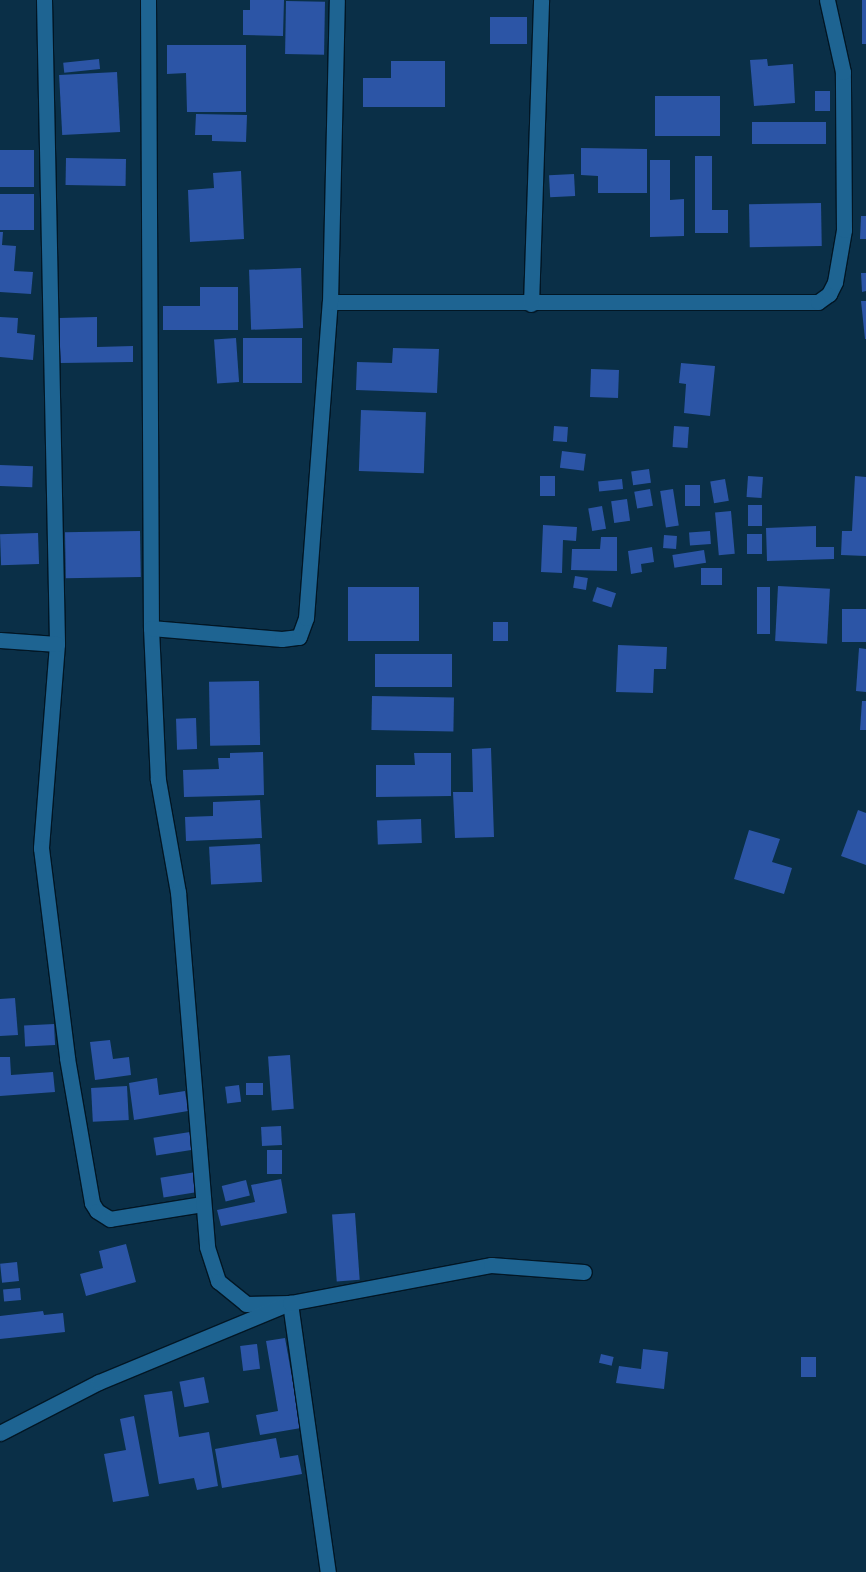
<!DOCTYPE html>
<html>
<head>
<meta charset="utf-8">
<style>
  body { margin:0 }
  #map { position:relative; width:866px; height:1572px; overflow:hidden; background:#0a2f47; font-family:Arial,sans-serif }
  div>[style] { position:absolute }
  .building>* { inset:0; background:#2c55a6; transform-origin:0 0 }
  .roads { filter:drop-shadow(1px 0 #021624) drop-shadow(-1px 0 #021624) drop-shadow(0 1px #021624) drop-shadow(0 -1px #021624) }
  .street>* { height:15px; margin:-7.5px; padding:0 7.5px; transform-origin:7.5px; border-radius:7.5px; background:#1e6492 }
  span { translate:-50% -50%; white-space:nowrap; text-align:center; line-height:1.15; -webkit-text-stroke:4px #001628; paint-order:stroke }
</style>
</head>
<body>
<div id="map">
  <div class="building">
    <i style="clip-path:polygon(250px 0,284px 0,283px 36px,243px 35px,243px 10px,250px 10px)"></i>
    <i style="left:862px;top:0;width:4px;height:44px"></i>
    <i style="left:286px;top:1px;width:39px;height:53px;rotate:1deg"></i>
    <i style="left:490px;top:17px;width:37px;height:27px"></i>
    <i style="clip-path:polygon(167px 45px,246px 45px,246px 112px,187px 112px,186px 73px,167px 74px)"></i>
    <i style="left:99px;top:59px;width:10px;height:36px;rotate:84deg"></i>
    <i style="clip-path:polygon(767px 59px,768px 66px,793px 64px,795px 103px,754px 106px,750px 60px)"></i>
    <i style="clip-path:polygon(391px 61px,445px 61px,445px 107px,363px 107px,363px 78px,391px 78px)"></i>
    <i style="left:117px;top:72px;width:60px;height:58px;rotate:87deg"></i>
    <i style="left:815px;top:91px;width:15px;height:20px"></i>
    <i style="left:655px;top:96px;width:65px;height:40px"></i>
    <i style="clip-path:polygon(196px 114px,247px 115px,246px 142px,212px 141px,212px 135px,195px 135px)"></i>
    <i style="left:826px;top:122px;width:22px;height:74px;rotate:90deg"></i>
    <i style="clip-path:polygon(581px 148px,647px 149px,647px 193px,598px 193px,598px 176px,581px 175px)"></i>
    <i style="left:0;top:150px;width:34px;height:37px"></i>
    <i style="clip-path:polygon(695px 156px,712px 156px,712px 210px,728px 210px,728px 233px,695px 233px)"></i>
    <i style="left:66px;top:158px;width:60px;height:27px;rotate:1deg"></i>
    <i style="clip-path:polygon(650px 160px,670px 160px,670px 200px,684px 199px,684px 236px,650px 237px)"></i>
    <i style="clip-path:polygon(241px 171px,244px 239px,190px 242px,188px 190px,214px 188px,213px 173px)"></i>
    <i style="left:574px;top:174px;width:22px;height:25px;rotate:87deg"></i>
    <i style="left:0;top:194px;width:34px;height:36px"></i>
    <i style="left:821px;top:203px;width:43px;height:72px;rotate:89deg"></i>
    <i style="clip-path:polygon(861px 216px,866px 216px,866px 239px,860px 239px)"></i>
    <i style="clip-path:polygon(0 232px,3px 232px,2px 245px,16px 246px,14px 271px,33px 272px,31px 294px,0 292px)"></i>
    <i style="left:301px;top:268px;width:60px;height:52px;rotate:88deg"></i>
    <i style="clip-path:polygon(861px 273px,866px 273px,866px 291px,862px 292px)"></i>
    <i style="clip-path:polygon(200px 287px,238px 287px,238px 330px,163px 330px,163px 306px,200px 306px)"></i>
    <i style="clip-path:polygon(861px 301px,866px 301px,866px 339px,865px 339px)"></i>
    <i style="clip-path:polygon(0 317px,18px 318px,17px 333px,35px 335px,33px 360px,0 357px)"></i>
    <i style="clip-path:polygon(97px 317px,97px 347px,133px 346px,133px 362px,60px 363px,59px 318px)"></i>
    <i style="left:236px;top:338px;width:44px;height:22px;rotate:86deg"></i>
    <i style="left:302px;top:338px;width:45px;height:59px;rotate:90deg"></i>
    <i style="clip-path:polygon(393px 348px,439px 349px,437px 393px,356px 390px,357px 362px,392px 363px)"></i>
    <i style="clip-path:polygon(681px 363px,715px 366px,710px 416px,684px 413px,686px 384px,679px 383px)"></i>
    <i style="left:591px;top:369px;width:28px;height:28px;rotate:2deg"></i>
    <i style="left:361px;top:410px;width:65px;height:61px;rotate:2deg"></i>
    <i style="left:554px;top:426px;width:14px;height:15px;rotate:4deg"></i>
    <i style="left:674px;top:426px;width:15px;height:21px;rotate:4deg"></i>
    <i style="left:562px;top:451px;width:24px;height:17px;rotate:7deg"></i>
    <i style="left:0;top:465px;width:33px;height:21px;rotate:2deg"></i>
    <i style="left:649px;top:469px;width:14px;height:18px;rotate:82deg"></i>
    <i style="left:540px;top:476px;width:15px;height:20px"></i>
    <i style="left:748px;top:476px;width:15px;height:21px;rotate:4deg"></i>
    <i style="clip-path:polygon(855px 476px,866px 477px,866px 556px,841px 555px,842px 531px,852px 531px)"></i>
    <i style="left:622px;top:479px;width:10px;height:24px;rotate:84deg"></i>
    <i style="left:725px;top:479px;width:22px;height:15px;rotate:80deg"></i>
    <i style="left:685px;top:485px;width:15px;height:21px"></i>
    <i style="left:650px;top:489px;width:17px;height:16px;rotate:80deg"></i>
    <i style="left:673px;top:489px;width:37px;height:13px;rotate:81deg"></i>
    <i style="left:627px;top:499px;width:22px;height:16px;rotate:82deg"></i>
    <i style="left:748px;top:505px;width:14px;height:21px"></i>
    <i style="left:602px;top:506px;width:23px;height:14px;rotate:80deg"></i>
    <i style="left:731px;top:511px;width:43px;height:16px;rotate:85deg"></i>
    <i style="clip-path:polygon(543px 525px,577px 527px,576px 541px,563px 540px,562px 573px,541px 572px)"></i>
    <i style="clip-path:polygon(816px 526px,816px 547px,834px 547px,834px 559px,767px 561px,766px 528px)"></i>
    <i style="left:140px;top:531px;width:46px;height:75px;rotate:89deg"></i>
    <i style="left:710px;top:531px;width:13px;height:21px;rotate:86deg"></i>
    <i style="left:38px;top:533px;width:31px;height:38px;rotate:88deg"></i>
    <i style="left:747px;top:534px;width:15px;height:20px"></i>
    <i style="left:664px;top:535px;width:13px;height:13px;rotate:4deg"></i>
    <i style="clip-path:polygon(601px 537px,617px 537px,617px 571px,571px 570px,572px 549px,600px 549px)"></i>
    <i style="clip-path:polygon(652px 547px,654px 562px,641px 564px,642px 572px,631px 574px,628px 551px)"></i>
    <i style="left:704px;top:550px;width:13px;height:32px;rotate:81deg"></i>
    <i style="left:701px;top:568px;width:21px;height:17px"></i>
    <i style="left:575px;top:576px;width:13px;height:12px;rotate:9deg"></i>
    <i style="left:778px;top:586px;width:52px;height:55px;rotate:3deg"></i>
    <i style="left:348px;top:587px;width:71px;height:54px"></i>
    <i style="left:597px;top:587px;width:20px;height:15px;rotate:18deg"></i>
    <i style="left:757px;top:587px;width:13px;height:47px"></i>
    <i style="left:842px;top:609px;width:24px;height:33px"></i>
    <i style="left:493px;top:622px;width:15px;height:19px"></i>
    <i style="clip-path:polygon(618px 645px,667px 647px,666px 669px,654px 669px,653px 693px,616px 692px)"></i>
    <i style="clip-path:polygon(859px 648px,866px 649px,866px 692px,856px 691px)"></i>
    <i style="left:452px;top:654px;width:33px;height:77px;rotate:90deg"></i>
    <i style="left:259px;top:681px;width:64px;height:50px;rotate:89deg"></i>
    <i style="left:372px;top:696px;width:82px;height:34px;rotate:1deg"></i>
    <i style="clip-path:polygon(862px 701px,866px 701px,866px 730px,860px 730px)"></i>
    <i style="left:196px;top:718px;width:31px;height:20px;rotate:88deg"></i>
    <i style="clip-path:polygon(491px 748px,494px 837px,455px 838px,453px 792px,473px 792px,472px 749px)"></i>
    <i style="clip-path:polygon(263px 752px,264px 795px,184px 797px,183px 770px,219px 769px,218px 758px,230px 758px,230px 753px)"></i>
    <i style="clip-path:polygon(414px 753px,451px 753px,451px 796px,376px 797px,376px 765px,415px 765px)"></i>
    <i style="clip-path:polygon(260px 800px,262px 838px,186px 841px,185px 817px,213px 816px,213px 802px)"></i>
    <i style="clip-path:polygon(858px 810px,866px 813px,866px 865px,841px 856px)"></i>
    <i style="left:421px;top:819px;width:24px;height:44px;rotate:88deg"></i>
    <i style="clip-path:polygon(749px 830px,780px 839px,772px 862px,792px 868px,784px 894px,734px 879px)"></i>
    <i style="left:260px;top:844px;width:38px;height:51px;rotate:87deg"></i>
    <i style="clip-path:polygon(15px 998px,18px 1035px,0 1036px,0 999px)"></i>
    <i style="left:54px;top:1024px;width:21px;height:30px;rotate:87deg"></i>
    <i style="clip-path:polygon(110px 1040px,113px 1059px,129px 1057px,131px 1075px,95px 1080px,90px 1042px)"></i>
    <i style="left:290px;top:1055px;width:54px;height:22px;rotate:86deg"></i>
    <i style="clip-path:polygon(0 1057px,10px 1057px,11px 1075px,53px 1072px,55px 1092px,0 1096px)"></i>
    <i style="clip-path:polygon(157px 1078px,159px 1095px,185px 1091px,188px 1111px,134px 1120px,129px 1083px)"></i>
    <i style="left:263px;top:1083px;width:12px;height:17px;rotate:90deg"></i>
    <i style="left:239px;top:1085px;width:17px;height:14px;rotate:83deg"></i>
    <i style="left:127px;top:1086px;width:34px;height:36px;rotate:87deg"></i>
    <i style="left:281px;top:1126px;width:19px;height:20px;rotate:87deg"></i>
    <i style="left:190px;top:1132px;width:18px;height:37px;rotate:81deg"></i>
    <i style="left:267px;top:1150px;width:15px;height:24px"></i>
    <i style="left:196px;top:1172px;width:20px;height:36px;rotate:81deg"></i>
    <i style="clip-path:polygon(281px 1179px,287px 1213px,221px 1226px,217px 1210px,255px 1202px,251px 1185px)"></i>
    <i style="left:246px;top:1180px;width:16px;height:25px;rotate:76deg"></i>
    <i style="left:355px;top:1213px;width:67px;height:23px;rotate:86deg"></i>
    <i style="clip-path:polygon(126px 1244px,136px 1282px,86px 1296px,80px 1274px,103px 1268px,99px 1251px)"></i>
    <i style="left:17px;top:1262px;width:19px;height:17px;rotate:84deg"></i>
    <i style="left:20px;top:1288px;width:12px;height:17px;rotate:85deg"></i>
    <i style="clip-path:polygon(43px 1311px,44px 1315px,63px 1313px,65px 1332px,0 1339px,0 1316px)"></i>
    <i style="clip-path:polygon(285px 1338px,301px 1428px,260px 1435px,256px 1415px,278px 1411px,266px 1341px)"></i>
    <i style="left:257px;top:1344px;width:25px;height:17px;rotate:83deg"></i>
    <i style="clip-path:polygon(643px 1349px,668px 1352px,664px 1389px,616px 1383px,619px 1366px,641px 1369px)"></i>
    <i style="left:601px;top:1354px;width:13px;height:9px;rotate:13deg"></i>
    <i style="left:801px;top:1357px;width:15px;height:20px"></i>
    <i style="left:204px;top:1377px;width:26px;height:25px;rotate:79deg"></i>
    <i style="clip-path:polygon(172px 1391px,179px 1437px,209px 1432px,218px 1486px,197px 1490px,194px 1478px,159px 1484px,144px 1395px)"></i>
    <i style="clip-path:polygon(134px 1416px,149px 1496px,113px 1502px,104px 1454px,126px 1450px,120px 1419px)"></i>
    <i style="clip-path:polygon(276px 1438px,280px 1458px,298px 1455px,302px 1474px,222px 1488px,215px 1449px)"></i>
  </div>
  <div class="roads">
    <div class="street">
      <i style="left:44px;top:0;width:644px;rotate:88.84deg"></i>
      <i style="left:57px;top:644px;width:205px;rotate:94.5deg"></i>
      <i style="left:41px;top:848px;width:212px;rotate:82.9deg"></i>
      <i style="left:67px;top:1058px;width:147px;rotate:80.2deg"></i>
      <i style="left:92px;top:1203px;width:9px;rotate:58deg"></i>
      <i style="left:97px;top:1211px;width:15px;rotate:32deg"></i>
      <i style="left:110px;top:1219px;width:94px;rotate:-9.2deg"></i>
      <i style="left:148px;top:0;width:628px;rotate:89.73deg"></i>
      <i style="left:151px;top:628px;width:152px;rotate:87.4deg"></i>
      <i style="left:158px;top:780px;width:114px;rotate:79.9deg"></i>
      <i style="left:178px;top:892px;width:356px;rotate:85.3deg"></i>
      <i style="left:207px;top:1247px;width:36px;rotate:72deg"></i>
      <i style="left:218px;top:1281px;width:36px;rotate:39deg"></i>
      <i style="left:246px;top:1304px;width:44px;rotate:-1.3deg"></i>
      <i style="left:290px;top:1303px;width:272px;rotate:82deg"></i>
      <i style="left:330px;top:302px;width:488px"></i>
      <i style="left:818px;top:302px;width:14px;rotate:-36deg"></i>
      <i style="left:829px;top:294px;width:13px;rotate:-63deg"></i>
      <i style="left:835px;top:282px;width:53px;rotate:-80.2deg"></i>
      <i style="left:844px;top:230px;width:158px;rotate:-90.4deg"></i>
      <i style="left:843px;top:72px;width:74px;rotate:-102.5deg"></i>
      <i style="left:531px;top:304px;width:304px;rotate:-88.1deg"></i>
      <i style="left:151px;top:628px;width:131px;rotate:4.8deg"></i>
      <i style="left:282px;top:639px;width:17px;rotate:-7deg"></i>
      <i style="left:299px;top:637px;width:20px;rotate:-70deg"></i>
      <i style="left:306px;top:618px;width:317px;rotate:-85.7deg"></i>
      <i style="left:330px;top:302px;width:302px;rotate:-88.7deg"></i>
      <i style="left:0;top:640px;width:57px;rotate:4deg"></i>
      <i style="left:0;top:1433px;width:111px;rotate:-27.3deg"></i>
      <i style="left:99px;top:1382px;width:207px;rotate:-22.5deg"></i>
      <i style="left:290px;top:1303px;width:205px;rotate:-10.7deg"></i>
      <i style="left:491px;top:1265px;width:93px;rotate:4.3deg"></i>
    </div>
  </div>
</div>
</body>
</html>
